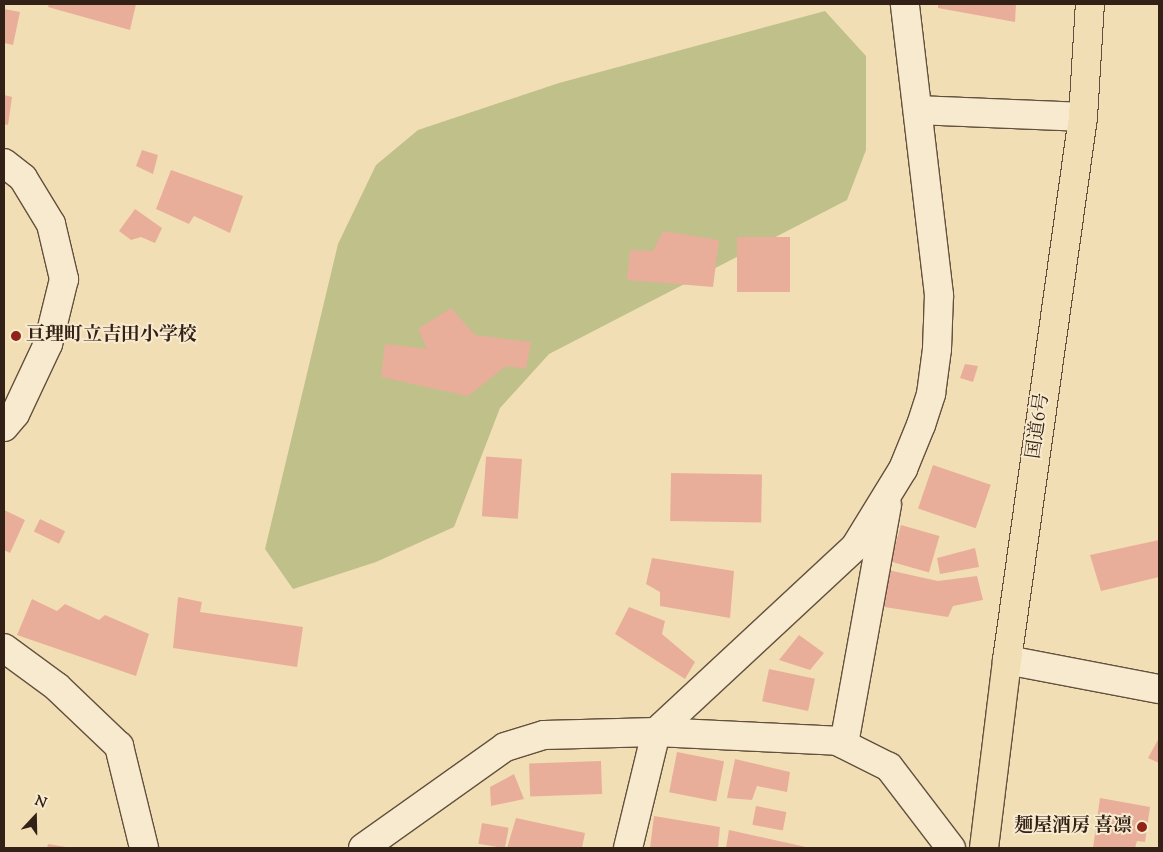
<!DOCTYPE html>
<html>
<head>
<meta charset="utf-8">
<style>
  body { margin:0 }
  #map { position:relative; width:1163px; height:852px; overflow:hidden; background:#f2deb4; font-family:"Sorts Mill Goudy","Noto Serif JP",serif }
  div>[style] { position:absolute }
  .green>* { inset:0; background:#bfc08a }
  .building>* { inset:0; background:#e9ae9a; transform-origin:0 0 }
  .roads { filter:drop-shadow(1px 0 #63503e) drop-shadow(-1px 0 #63503e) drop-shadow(0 1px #63503e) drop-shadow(0 -1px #63503e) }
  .minor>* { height:28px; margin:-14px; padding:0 14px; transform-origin:14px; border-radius:14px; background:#f7eace }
  .highway>* { height:28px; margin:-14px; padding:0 14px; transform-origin:14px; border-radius:14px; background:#f2deb4 }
  .dots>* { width:14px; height:14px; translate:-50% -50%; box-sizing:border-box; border:2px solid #f7eace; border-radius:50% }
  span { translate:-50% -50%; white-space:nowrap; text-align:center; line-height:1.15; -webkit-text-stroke:4px #f7eace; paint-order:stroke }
  .poi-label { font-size:19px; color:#332016; font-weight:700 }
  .left { translate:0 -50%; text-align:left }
  .right { translate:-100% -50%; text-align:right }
  .street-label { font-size:19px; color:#332016 }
  .frame { position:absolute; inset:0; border:5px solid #332016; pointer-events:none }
  .north { position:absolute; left:10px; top:792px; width:50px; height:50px; -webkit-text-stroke:4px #f7eace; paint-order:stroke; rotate:21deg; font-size:14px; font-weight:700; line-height:20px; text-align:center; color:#332016 }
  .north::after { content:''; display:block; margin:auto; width:18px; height:22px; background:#332016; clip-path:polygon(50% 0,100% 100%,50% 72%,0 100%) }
</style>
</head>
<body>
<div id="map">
  <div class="green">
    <i style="clip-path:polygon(825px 11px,866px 56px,866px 150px,847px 200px,549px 354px,500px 408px,454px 527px,376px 562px,293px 589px,265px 549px,338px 244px,376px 165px,418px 130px,559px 83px)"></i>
  </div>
  <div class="building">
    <i style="clip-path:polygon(49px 4px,136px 4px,130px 30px,48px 7px)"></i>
    <i style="clip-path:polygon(938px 4px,1016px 4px,1015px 22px,938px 8px)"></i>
    <i style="clip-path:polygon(4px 9px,20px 12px,13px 45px,4px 43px)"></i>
    <i style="clip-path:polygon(4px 95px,12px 97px,8px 125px,4px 124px)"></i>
    <i style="clip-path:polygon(142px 150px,158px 155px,153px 174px,136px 166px)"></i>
    <i style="clip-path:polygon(171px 170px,243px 196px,230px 233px,194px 216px,189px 224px,156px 209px)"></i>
    <i style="clip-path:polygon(135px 209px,162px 228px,155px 243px,141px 237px,131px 240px,119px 231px)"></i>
    <i style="clip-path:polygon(663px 231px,719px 240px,713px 287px,627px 280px,630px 250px,653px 251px)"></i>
    <i style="left:737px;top:237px;width:53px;height:55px"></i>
    <i style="clip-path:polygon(451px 308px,475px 335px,531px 342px,526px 369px,506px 366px,468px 396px,381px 377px,385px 344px,427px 349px,418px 329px)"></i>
    <i style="clip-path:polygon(965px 364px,978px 366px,973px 382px,960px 378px)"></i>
    <i style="left:522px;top:459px;width:60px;height:36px;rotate:94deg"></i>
    <i style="left:933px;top:465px;width:61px;height:46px;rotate:19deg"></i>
    <i style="left:671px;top:473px;width:91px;height:48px;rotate:1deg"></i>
    <i style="clip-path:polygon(4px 510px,25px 520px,10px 553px,4px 550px)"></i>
    <i style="left:40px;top:519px;width:28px;height:14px;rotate:26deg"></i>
    <i style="left:901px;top:525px;width:40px;height:38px;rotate:16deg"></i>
    <i style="clip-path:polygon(1159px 540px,1159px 577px,1101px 591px,1090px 555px)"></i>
    <i style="clip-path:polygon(975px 548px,979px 567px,940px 574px,937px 558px)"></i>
    <i style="clip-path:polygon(652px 558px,734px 571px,730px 618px,660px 606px,660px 592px,646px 584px)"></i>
    <i style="clip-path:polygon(888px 570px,938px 581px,977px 576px,983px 600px,953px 606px,948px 617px,878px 606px)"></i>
    <i style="clip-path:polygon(178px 597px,202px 602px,200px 612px,303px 627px,297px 667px,173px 648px)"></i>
    <i style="clip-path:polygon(32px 599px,57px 611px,65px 604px,99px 620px,105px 615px,149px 634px,136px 676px,17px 635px)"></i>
    <i style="clip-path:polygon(629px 607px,665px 621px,662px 634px,695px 662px,685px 679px,615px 634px)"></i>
    <i style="clip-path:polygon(799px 635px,824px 653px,810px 670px,779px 660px)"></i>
    <i style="left:769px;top:669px;width:47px;height:33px;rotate:12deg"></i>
    <i style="clip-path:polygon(1159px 738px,1159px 763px,1148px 758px)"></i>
    <i style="left:677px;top:752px;width:48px;height:41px;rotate:11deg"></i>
    <i style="clip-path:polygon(735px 759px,790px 772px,787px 792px,757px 786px,752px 800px,727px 798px)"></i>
    <i style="left:601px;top:761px;width:33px;height:72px;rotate:88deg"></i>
    <i style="clip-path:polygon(514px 774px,524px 799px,491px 806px,490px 787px)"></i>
    <i style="clip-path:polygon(1100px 798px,1150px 807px,1145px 842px,1137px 841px,1135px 848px,1093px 848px)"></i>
    <i style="left:756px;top:806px;width:31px;height:19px;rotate:11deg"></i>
    <i style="clip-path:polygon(654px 816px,720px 827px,718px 848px,650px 848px)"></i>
    <i style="clip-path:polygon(516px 818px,585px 833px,582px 848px,507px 848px)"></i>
    <i style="left:482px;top:823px;width:27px;height:21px;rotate:10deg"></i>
    <i style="clip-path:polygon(729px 830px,806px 847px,806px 848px,726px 848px)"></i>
    <i style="clip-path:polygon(48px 844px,66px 847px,66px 848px,47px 848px)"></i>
  </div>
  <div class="roads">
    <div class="minor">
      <i style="left:918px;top:110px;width:165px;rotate:2.4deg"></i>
      <i style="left:4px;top:163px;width:24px;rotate:38deg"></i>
      <i style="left:23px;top:178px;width:54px;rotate:58.7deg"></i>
      <i style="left:51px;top:224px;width:57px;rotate:76.7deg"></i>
      <i style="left:64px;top:279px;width:67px;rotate:103.8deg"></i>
      <i style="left:48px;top:344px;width:77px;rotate:115.2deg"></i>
      <i style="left:15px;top:414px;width:17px;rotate:130deg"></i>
      <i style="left:4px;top:648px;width:66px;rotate:36.3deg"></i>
      <i style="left:57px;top:687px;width:86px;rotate:43.6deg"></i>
      <i style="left:119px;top:746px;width:105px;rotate:76.2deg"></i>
      <i style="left:1007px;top:660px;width:155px;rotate:10.8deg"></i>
      <i style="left:844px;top:744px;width:243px;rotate:-79.8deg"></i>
      <i style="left:363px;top:848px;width:174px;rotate:-35.4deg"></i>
      <i style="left:505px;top:747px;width:41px;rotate:-17.1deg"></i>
      <i style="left:544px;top:735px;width:112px;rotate:-1.5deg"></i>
      <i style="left:656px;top:732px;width:181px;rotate:2.8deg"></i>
      <i style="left:837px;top:741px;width:58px;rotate:26.6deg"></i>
      <i style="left:889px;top:767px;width:102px;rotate:52.6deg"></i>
      <i style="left:628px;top:848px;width:119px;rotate:-76.4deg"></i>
      <i style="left:656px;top:732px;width:272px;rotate:-42.9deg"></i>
      <i style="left:855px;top:547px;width:92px;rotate:-58.4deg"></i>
      <i style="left:903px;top:469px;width:48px;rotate:-67.8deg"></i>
      <i style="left:921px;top:425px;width:33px;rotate:-72deg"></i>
      <i style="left:931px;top:394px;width:45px;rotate:-82.4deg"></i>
      <i style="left:937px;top:349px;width:54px;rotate:-87.9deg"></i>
      <i style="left:939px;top:295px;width:293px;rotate:-96.7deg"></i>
    </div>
    <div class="highway">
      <i style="left:984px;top:848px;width:189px;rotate:-83deg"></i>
      <i style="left:1007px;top:660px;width:548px;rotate:-82.03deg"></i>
      <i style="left:1083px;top:117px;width:113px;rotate:-86.5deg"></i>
    </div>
  </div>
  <div class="dots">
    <i style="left:16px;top:336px;background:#8f2418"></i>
    <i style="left:1142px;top:827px;background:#8f2418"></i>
  </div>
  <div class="poi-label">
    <span class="left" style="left:26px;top:336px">亘理町立吉田小学校</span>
    <span class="right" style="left:1132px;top:827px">麺屋酒房 喜凛</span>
  </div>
  <div class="street-label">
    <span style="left:1039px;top:426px;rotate:-82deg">国道6号</span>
  </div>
  <div class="frame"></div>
  <div class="north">N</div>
</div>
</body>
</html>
